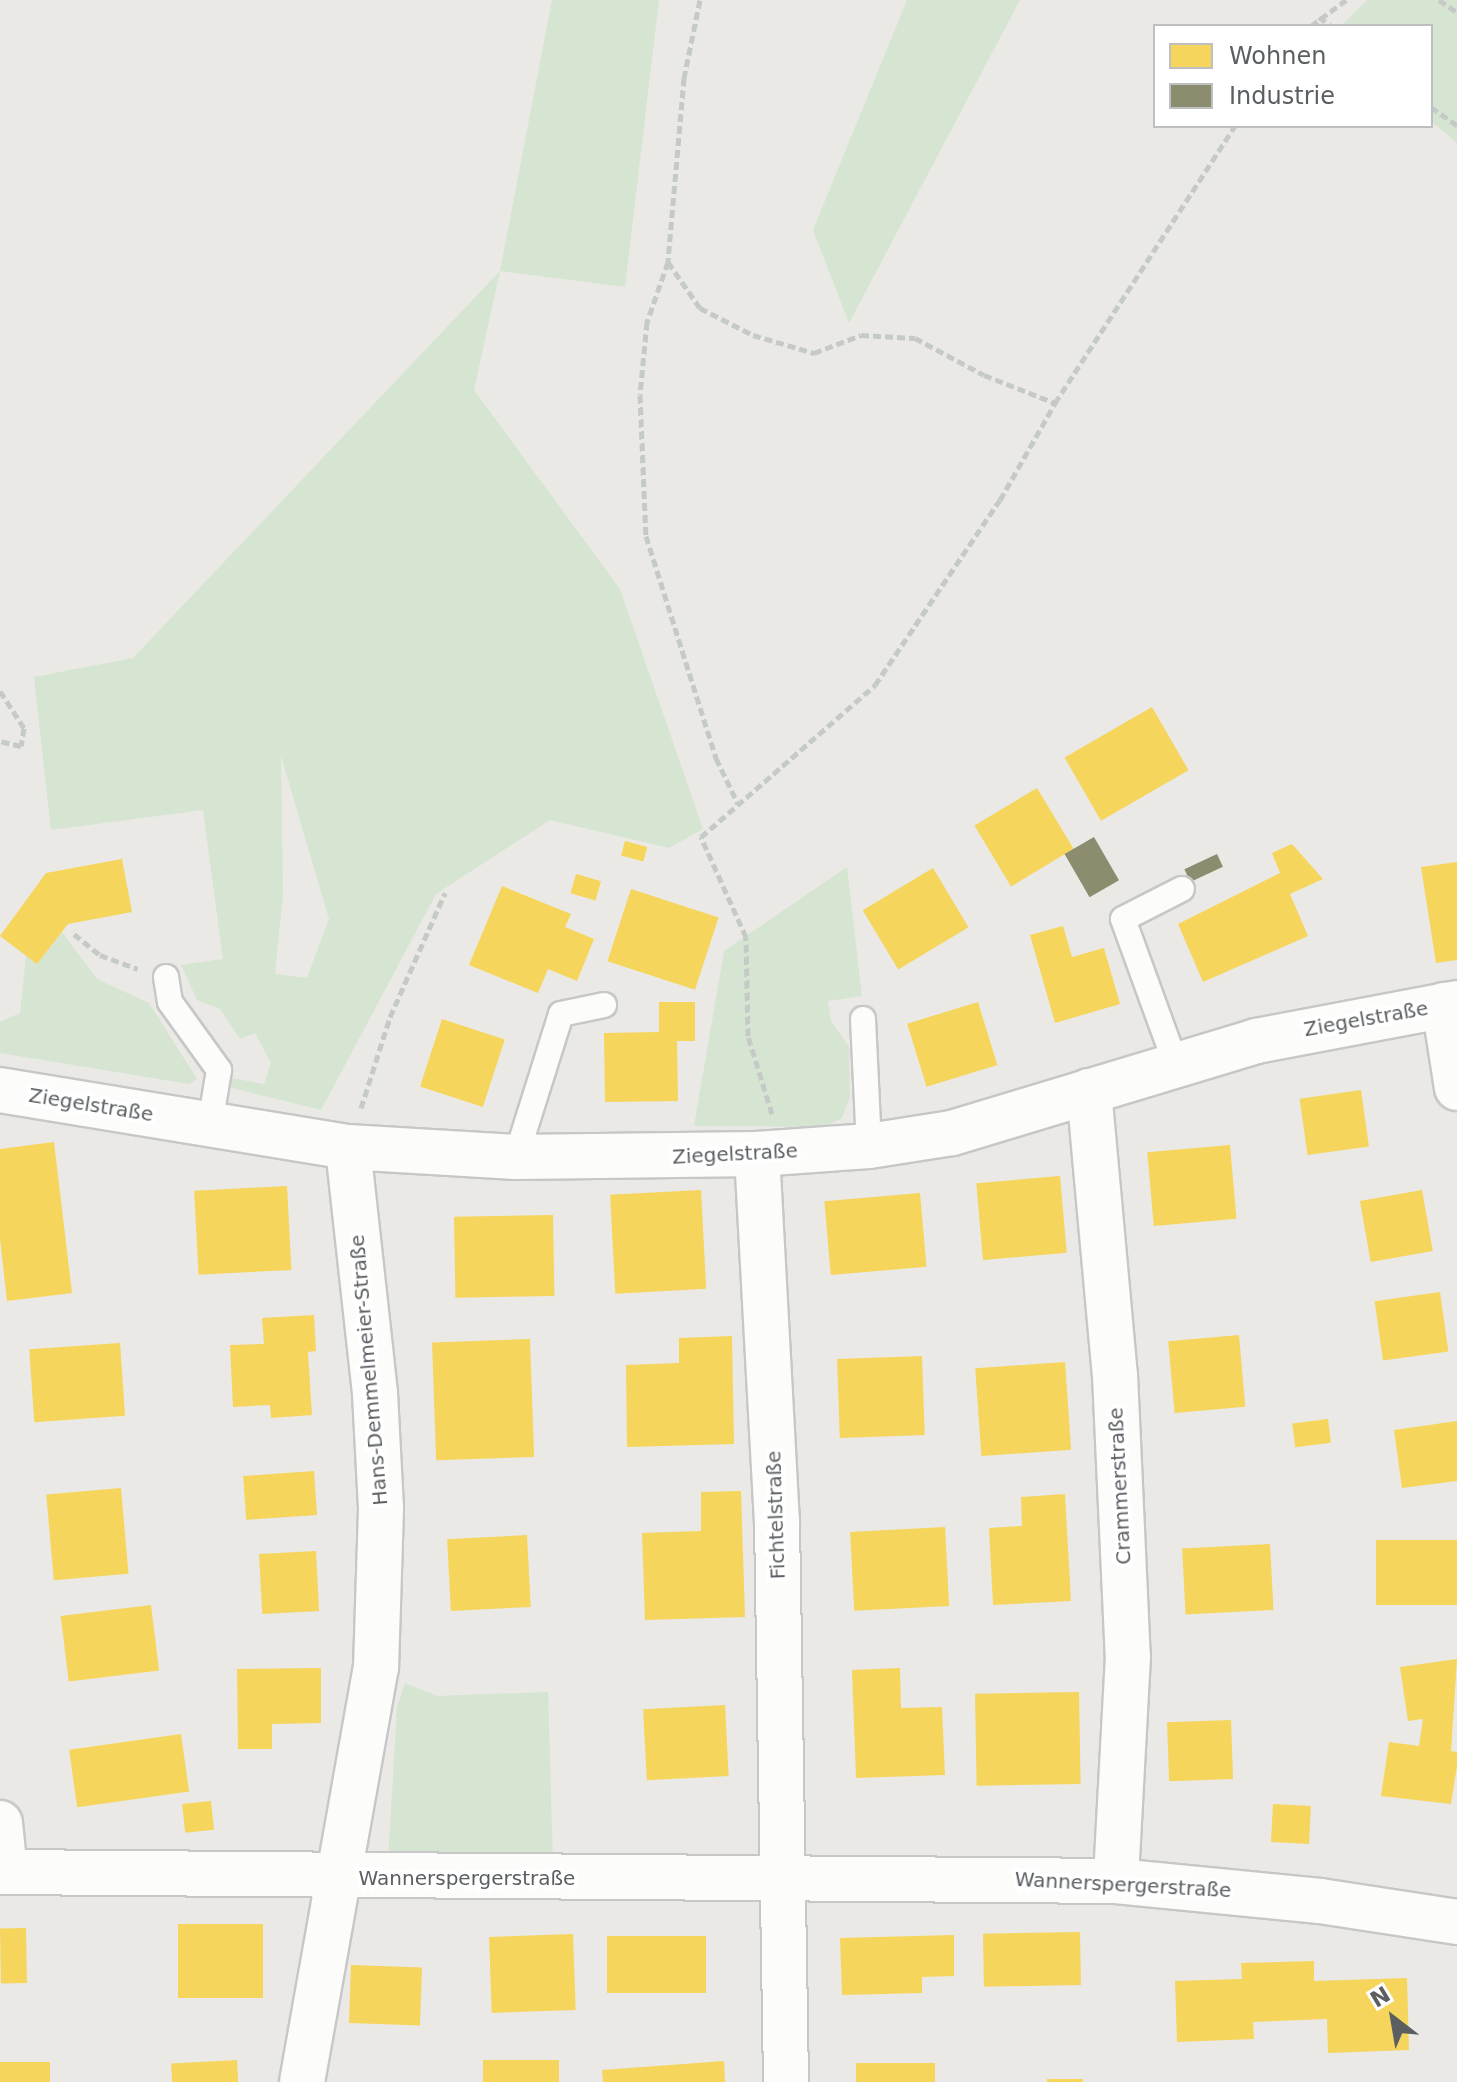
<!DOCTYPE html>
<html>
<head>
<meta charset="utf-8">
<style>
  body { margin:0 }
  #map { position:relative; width:1457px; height:2082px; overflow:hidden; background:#eae9e5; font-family:"DejaVu Sans",sans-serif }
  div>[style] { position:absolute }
  .green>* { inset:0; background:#d5e5d1 }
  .homes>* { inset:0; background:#f6d55c; transform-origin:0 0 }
  .industry>* { inset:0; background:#8c8c6e; transform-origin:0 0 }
  .path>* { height:5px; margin-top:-2.5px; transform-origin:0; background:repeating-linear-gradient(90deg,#c5cac7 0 8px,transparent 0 12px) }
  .roads { filter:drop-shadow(2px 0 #c7c7c7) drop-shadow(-2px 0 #c7c7c7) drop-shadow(0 2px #c7c7c7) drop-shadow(0 -2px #c7c7c7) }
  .lane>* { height:24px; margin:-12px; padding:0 12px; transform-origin:12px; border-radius:12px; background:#fcfcfb }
  .street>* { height:44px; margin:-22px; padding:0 22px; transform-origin:22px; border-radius:22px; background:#fcfcfb }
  span { translate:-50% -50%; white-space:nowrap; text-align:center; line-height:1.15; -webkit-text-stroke:8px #fff; paint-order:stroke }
  .street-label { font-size:20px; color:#5b5f62 }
  .legend { position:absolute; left:1153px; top:24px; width:280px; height:104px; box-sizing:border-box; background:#fff; border:2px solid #bdbfc0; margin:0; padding:10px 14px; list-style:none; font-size:24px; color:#5b5f62 }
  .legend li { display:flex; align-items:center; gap:16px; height:40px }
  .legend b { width:40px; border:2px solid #bdbfc0 }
  .north { position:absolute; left:1353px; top:1978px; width:80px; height:80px; -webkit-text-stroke:6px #fff; paint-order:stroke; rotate:329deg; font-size:22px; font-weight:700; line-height:32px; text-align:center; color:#5b5f62 }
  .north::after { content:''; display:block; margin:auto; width:28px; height:36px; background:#5b5f62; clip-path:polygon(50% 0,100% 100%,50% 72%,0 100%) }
</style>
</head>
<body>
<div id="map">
  <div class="green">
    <i style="clip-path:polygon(evenodd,552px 0,659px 0,625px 287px,500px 271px,474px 390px,620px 589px,703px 829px,669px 848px,550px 820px,436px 894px,321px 1110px,228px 1087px,232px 1078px,264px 1084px,271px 1063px,255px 1033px,240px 1039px,220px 1009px,197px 1000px,181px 965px,223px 959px,203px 810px,51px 830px,34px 677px,133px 658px,500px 271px,552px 0,281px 756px,329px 919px,307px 978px,275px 974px,283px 894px,281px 756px)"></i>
    <i style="clip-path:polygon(907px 0,1020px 0,849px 323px,813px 230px)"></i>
    <i style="clip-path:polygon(1367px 0,1457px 0,1457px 143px,1431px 121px,1431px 26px,1341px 26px)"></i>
    <i style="clip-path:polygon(847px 867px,862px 996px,828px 1001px,831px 1021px,849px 1047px,850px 1097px,842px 1118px,824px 1127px,694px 1126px,724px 951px)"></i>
    <i style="clip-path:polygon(62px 932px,97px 979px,149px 1003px,197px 1079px,189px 1084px,0 1053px,0 1022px,20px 1013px,26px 956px,37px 964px)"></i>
    <i style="clip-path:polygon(405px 1683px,437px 1696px,548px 1692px,553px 1862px,388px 1861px,397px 1707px)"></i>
  </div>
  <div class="homes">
    <i style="left:1152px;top:707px;width:73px;height:101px;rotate:60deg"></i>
    <i style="left:1037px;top:788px;width:71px;height:73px;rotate:59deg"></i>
    <i style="left:625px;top:841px;width:23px;height:15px;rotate:15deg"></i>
    <i style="clip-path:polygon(1292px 844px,1323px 879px,1290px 894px,1308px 936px,1203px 982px,1178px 924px,1280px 873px,1272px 853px)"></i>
    <i style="clip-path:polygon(122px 859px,132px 912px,68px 924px,37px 964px,0 936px,46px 873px)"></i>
    <i style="clip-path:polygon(1457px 862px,1457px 960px,1436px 963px,1421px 867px)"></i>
    <i style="left:933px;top:868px;width:69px;height:82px;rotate:59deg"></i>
    <i style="left:576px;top:874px;width:26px;height:20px;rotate:16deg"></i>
    <i style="clip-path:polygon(502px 886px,571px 914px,565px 927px,594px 939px,577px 981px,548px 969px,538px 993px,469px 965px)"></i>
    <i style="left:631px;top:889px;width:92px;height:76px;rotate:18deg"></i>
    <i style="clip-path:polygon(1063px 926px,1072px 957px,1104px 948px,1120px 1004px,1055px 1023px,1030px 935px)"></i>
    <i style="clip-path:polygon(659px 1002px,695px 1002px,695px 1041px,677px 1041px,678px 1101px,605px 1102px,604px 1033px,659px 1032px)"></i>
    <i style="left:978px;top:1002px;width:66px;height:74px;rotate:73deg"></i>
    <i style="left:442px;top:1019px;width:66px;height:71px;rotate:18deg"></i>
    <i style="left:1361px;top:1090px;width:57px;height:62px;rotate:82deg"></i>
    <i style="clip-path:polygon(54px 1142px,72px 1293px,7px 1301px,0 1239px,0 1149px)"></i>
    <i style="left:1230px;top:1145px;width:74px;height:83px;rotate:85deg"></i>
    <i style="left:1060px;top:1176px;width:77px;height:84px;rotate:85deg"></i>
    <i style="left:287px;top:1186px;width:84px;height:93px;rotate:87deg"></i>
    <i style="left:701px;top:1190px;width:99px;height:91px;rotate:87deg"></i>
    <i style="left:1422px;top:1190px;width:62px;height:63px;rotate:80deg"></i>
    <i style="left:920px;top:1193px;width:74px;height:96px;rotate:85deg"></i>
    <i style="left:553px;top:1215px;width:81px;height:99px;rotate:89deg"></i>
    <i style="left:1440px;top:1292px;width:60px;height:66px;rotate:82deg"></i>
    <i style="clip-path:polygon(314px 1315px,316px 1351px,308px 1352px,312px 1415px,271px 1418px,270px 1405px,233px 1407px,230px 1345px,264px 1344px,262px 1318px)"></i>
    <i style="left:1239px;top:1335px;width:72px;height:71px;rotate:85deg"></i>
    <i style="clip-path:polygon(732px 1336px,734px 1444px,627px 1447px,626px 1365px,679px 1363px,679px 1338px)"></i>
    <i style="left:530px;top:1339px;width:118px;height:98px;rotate:88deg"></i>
    <i style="left:120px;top:1343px;width:73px;height:91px;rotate:86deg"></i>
    <i style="left:922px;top:1356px;width:79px;height:85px;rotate:88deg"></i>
    <i style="left:1065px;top:1362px;width:88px;height:90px;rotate:86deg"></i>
    <i style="left:1328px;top:1419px;width:24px;height:36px;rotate:83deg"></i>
    <i style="clip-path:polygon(1457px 1421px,1457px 1481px,1402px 1488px,1394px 1430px)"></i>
    <i style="left:314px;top:1471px;width:44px;height:71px;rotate:86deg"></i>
    <i style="left:121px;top:1488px;width:86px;height:75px;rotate:85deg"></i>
    <i style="clip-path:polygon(741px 1491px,745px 1617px,645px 1620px,642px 1533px,701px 1531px,701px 1492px)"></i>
    <i style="clip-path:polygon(1065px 1494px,1071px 1601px,993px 1605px,989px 1528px,1022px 1526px,1021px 1497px)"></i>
    <i style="left:945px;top:1527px;width:79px;height:95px;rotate:87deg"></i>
    <i style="left:527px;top:1535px;width:72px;height:80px;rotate:87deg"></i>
    <i style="left:1457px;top:1540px;width:65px;height:81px;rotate:90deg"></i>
    <i style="left:1270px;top:1544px;width:66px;height:88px;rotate:87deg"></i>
    <i style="left:316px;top:1551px;width:60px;height:57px;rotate:87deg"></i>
    <i style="left:151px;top:1605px;width:66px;height:91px;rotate:83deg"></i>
    <i style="clip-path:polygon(1457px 1659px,1451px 1751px,1457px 1752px,1457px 1766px,1451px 1804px,1381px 1796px,1389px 1742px,1419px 1746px,1423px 1719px,1408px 1721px,1400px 1667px)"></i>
    <i style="clip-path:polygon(321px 1668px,321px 1723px,272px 1724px,272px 1749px,238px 1749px,237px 1669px)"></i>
    <i style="clip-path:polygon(900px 1668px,901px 1708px,942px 1707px,945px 1775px,856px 1778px,852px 1670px)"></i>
    <i style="left:1079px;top:1692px;width:92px;height:104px;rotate:89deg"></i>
    <i style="left:725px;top:1705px;width:71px;height:82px;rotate:87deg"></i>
    <i style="left:1231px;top:1720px;width:59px;height:64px;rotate:88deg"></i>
    <i style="left:181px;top:1734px;width:58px;height:113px;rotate:82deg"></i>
    <i style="left:211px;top:1801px;width:29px;height:29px;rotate:84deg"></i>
    <i style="left:1273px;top:1804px;width:38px;height:38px;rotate:3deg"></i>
    <i style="left:263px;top:1924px;width:74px;height:85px;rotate:90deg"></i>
    <i style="left:26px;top:1928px;width:55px;height:26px;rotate:89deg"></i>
    <i style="left:1080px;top:1932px;width:53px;height:97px;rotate:89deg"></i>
    <i style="left:573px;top:1934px;width:76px;height:84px;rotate:88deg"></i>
    <i style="clip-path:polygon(954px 1935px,954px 1976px,922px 1977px,922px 1993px,842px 1995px,840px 1938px)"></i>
    <i style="left:607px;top:1936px;width:99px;height:57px"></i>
    <i style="clip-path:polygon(1314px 1961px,1314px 1981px,1407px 1978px,1409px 2050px,1328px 2053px,1327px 2019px,1253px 2022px,1254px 2039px,1177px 2042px,1175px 1981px,1242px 1979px,1241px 1963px)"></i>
    <i style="left:351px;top:1965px;width:71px;height:58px;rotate:2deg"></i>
    <i style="left:237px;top:2060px;width:22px;height:66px;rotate:87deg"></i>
    <i style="left:483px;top:2060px;width:76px;height:22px"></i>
    <i style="clip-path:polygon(724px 2061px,725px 2082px,603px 2082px,602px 2070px)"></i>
    <i style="left:0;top:2062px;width:50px;height:20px"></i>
    <i style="left:935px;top:2063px;width:19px;height:79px;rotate:90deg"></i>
    <i style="left:1047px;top:2079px;width:36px;height:3px"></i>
  </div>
  <div class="industry">
    <i style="left:1094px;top:837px;width:50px;height:34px;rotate:60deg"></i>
    <i style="left:1217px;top:854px;width:14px;height:36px;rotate:65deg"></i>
  </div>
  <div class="path">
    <i style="left:700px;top:0;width:80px;rotate:101.6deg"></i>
    <i style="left:684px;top:78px;width:185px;rotate:95deg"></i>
    <i style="left:668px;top:262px;width:64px;rotate:109.3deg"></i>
    <i style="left:647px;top:322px;width:73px;rotate:95.5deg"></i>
    <i style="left:640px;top:395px;width:141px;rotate:87.6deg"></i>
    <i style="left:646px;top:536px;width:233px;rotate:72.5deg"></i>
    <i style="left:716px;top:758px;width:51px;rotate:64.4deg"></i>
    <i style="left:1439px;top:0;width:22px;rotate:34deg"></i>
    <i style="left:1319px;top:17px;width:15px;rotate:37deg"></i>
    <i style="left:1311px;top:26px;width:44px;rotate:-36.6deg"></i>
    <i style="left:1431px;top:107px;width:32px;rotate:35deg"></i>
    <i style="left:668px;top:262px;width:56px;rotate:55.2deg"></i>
    <i style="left:700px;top:308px;width:59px;rotate:27deg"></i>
    <i style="left:753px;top:335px;width:64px;rotate:16.4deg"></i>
    <i style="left:814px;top:353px;width:50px;rotate:-21deg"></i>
    <i style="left:861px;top:335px;width:54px;rotate:3.2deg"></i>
    <i style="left:915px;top:338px;width:78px;rotate:28.2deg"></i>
    <i style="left:984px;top:375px;width:76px;rotate:21.5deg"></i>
    <i style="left:0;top:691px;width:44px;rotate:57deg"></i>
    <i style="left:24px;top:728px;width:18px;rotate:99deg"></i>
    <i style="left:21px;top:746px;width:22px;rotate:-167deg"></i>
    <i style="left:74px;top:934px;width:33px;rotate:39deg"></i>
    <i style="left:100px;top:955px;width:40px;rotate:20.2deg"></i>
    <i style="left:361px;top:1108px;width:96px;rotate:-72.3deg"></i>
    <i style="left:390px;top:1017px;width:136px;rotate:-66.1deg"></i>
    <i style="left:772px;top:1114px;width:82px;rotate:-107.1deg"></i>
    <i style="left:748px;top:1036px;width:99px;rotate:-91.2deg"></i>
    <i style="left:746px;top:937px;width:110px;rotate:-114.2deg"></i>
    <i style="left:701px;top:837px;width:231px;rotate:-41.1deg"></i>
    <i style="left:875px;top:685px;width:223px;rotate:-56deg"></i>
    <i style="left:1000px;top:500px;width:112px;rotate:-60.4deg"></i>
    <i style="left:1055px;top:403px;width:330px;rotate:-57deg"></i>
  </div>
  <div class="roads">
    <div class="lane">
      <i style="left:166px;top:977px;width:25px;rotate:81deg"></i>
      <i style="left:170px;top:1002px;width:84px;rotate:54.2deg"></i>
      <i style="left:219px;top:1070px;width:55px;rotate:99.5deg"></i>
      <i style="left:863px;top:1019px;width:127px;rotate:87.3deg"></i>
      <i style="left:1175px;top:1062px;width:152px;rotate:-110deg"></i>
      <i style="left:1123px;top:919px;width:66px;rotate:-27deg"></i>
      <i style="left:516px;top:1157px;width:150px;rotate:-72.5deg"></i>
      <i style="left:561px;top:1014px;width:44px;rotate:-11.8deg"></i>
    </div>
    <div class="street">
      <i style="left:1444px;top:1005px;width:84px;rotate:81.1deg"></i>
      <i style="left:0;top:1090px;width:353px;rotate:9.3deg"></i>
      <i style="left:348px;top:1147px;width:168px;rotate:3.4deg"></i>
      <i style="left:516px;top:1157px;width:241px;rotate:-0.7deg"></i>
      <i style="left:757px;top:1154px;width:112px;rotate:-4.1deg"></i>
      <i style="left:869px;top:1146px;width:84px;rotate:-8.9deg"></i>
      <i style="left:952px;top:1133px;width:318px;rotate:-16.8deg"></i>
      <i style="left:1256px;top:1041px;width:205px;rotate:-10.7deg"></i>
      <i style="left:1089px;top:1091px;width:285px;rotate:84.8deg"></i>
      <i style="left:1115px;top:1375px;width:281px;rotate:87.4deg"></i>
      <i style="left:1128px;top:1656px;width:225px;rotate:93.1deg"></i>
      <i style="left:757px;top:1154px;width:368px;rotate:86.9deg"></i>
      <i style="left:777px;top:1521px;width:561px;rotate:89.08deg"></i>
      <i style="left:0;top:1823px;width:49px;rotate:84.2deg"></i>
      <i style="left:0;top:1872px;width:1116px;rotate:0.46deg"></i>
      <i style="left:1116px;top:1881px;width:205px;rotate:5.6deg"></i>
      <i style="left:1320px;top:1901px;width:139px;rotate:8.7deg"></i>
      <i style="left:302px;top:2082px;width:421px;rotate:-79.9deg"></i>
      <i style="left:376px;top:1668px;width:160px;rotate:-88.2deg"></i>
      <i style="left:381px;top:1508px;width:115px;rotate:-93deg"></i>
      <i style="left:375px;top:1393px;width:247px;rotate:-96.3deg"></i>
    </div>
  </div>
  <div class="street-label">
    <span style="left:1366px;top:1019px;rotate:-10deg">Ziegelstraße</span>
    <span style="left:91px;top:1105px;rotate:9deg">Ziegelstraße</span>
    <span style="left:735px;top:1154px;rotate:-3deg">Ziegelstraße</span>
    <span style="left:369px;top:1370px;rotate:-95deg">Hans-Demmelmeier-Straße</span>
    <span style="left:1120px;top:1486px;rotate:-93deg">Crammerstraße</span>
    <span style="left:776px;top:1515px;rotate:-92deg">Fichtelstraße</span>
    <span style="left:467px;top:1878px">Wannerspergerstraße</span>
    <span style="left:1123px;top:1885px;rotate:3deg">Wannerspergerstraße</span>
  </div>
  <ul class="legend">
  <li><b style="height:22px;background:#f6d55c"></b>Wohnen</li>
  <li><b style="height:22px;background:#8c8c6e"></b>Industrie</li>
  </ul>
  <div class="north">N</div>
</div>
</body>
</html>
